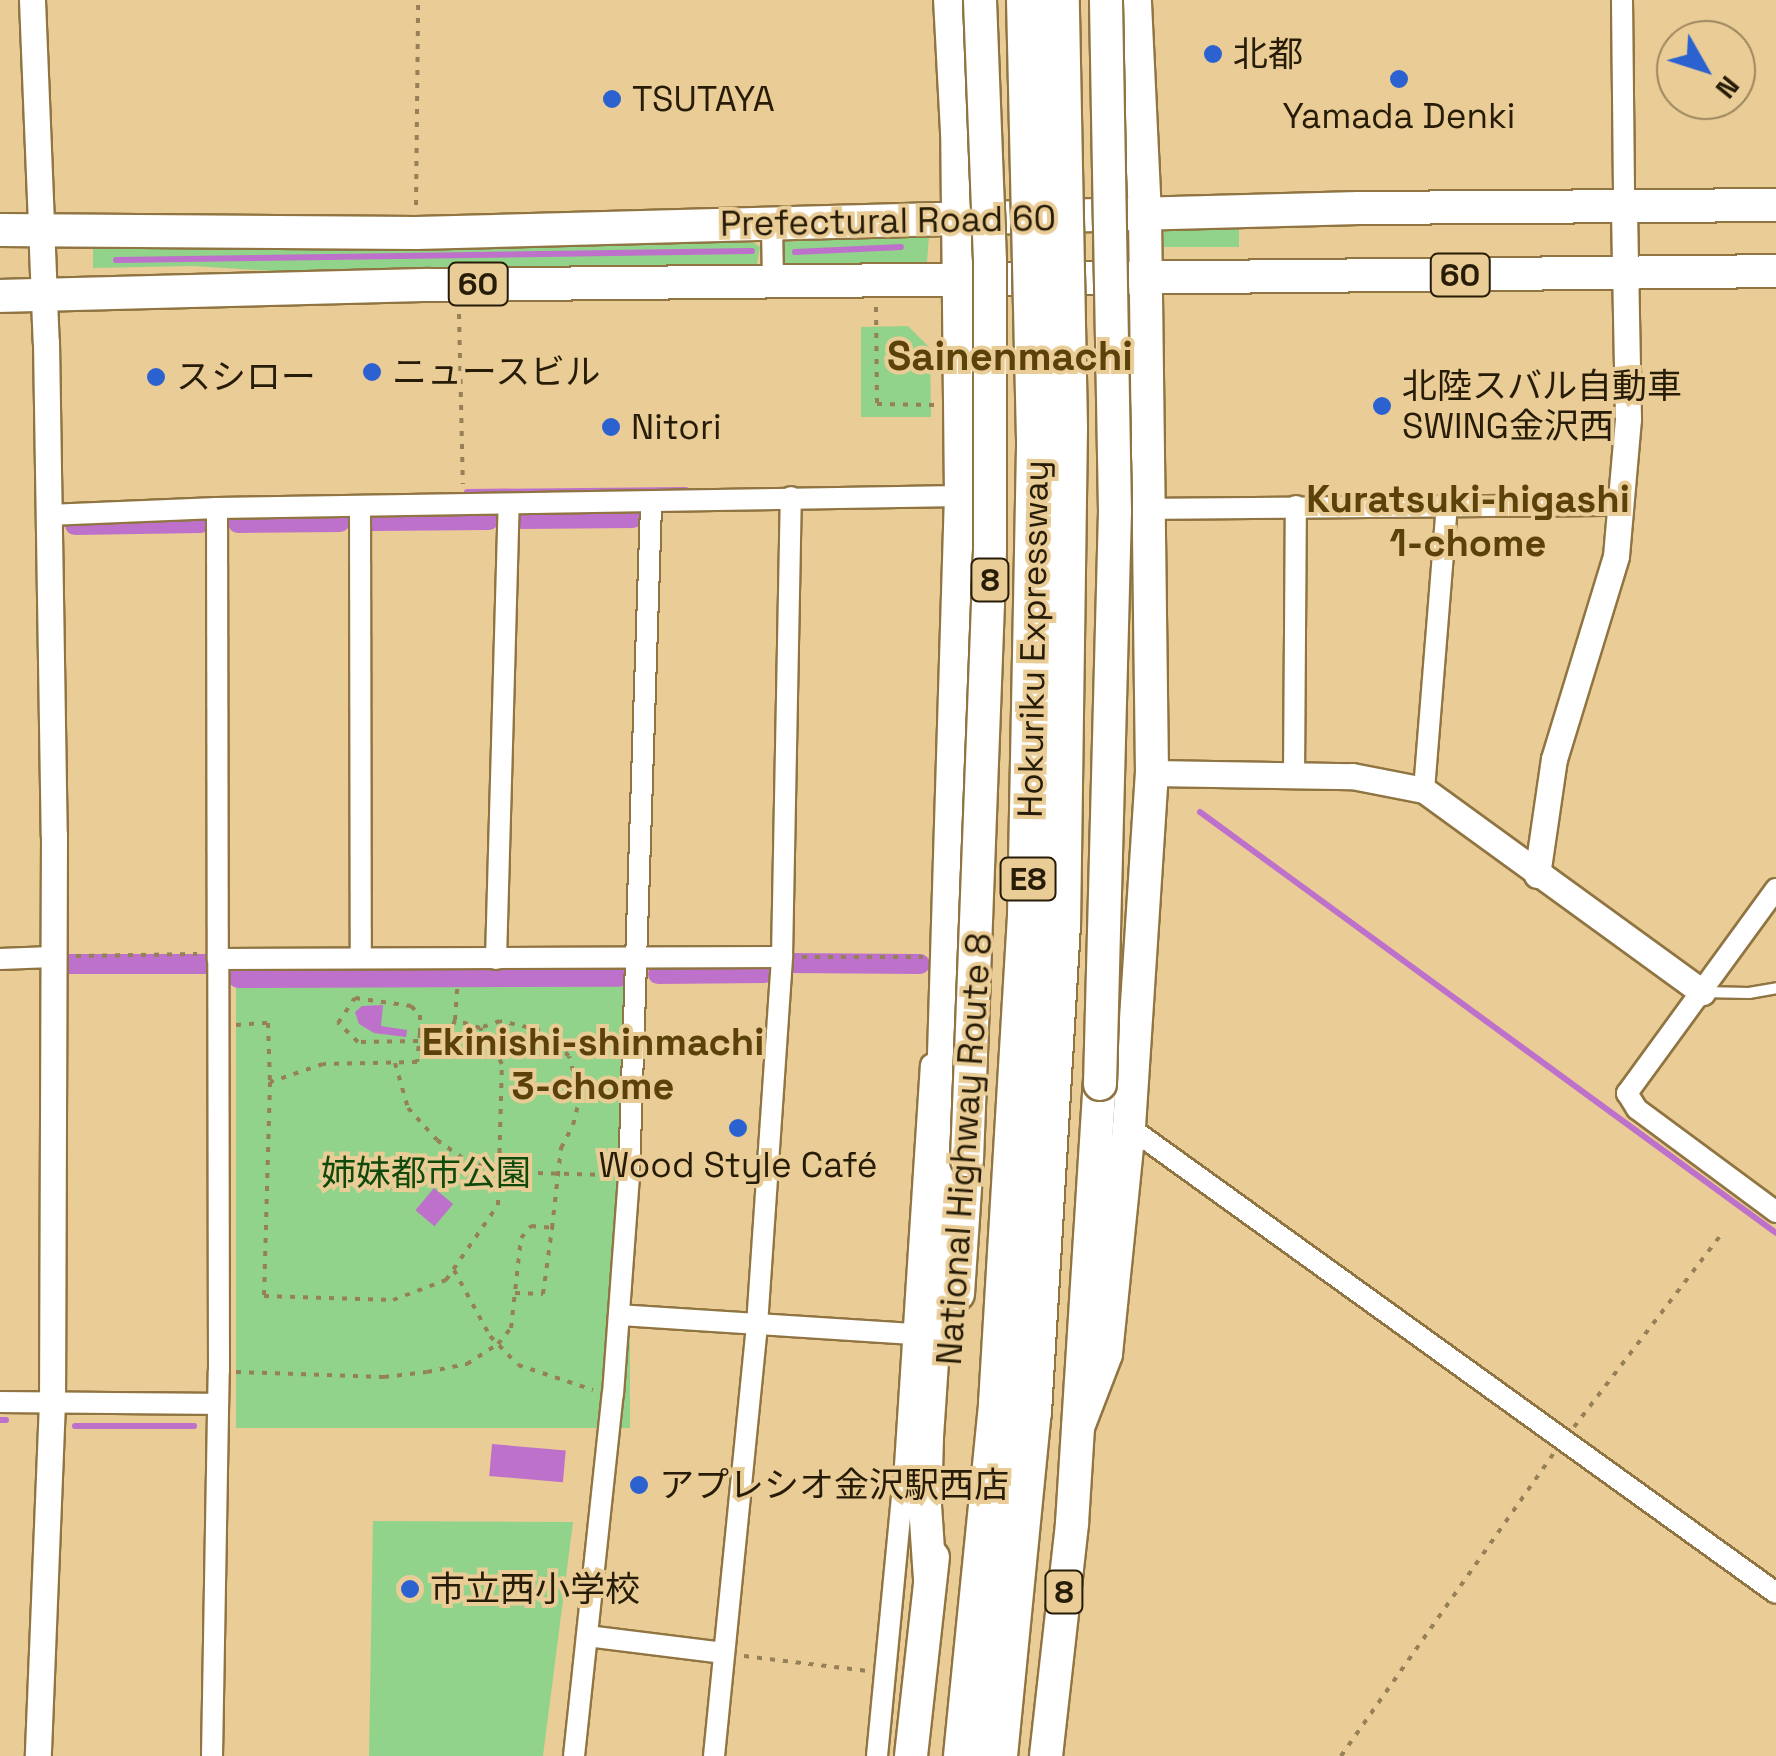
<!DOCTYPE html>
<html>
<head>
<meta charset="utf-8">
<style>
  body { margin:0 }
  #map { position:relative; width:1776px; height:1756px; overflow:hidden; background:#e9cc96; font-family:"Space Grotesk","Noto Sans JP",sans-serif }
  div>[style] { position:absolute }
  .green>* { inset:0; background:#92d38b; transform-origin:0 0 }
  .water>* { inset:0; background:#be71ca; transform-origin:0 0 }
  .stream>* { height:6px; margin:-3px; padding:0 3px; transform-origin:3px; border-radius:3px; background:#be71ca }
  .canal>* { height:20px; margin:-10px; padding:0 10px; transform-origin:10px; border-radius:10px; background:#be71ca }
  .path>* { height:4px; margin-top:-2px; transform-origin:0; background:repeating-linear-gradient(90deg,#958058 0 5px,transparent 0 13px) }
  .roads { filter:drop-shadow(2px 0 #907542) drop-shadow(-2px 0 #907542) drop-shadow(0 2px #907542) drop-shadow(0 -2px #907542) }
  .service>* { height:10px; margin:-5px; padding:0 5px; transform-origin:5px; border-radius:5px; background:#fff }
  .minor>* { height:20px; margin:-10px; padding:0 10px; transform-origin:10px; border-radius:10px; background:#fff }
  .tertiary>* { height:25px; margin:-12.5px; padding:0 12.5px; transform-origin:12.5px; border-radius:12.5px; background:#fff }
  .primary>* { height:32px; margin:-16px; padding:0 16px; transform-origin:16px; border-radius:16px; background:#fff }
  .trunk>* { height:32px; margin:-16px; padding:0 16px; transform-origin:16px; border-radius:16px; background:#fff }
  .bridges { filter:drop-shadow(2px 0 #907542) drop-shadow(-2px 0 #907542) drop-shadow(0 2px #907542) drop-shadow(0 -2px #907542) }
  .trunk-bridge>* { height:32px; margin:-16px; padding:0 16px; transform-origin:16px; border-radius:16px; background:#fff }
  .motorway-bridge>* { height:38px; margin:-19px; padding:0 19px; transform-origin:19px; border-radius:19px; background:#fff }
  .dots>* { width:28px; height:28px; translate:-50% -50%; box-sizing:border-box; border:5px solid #e9cc96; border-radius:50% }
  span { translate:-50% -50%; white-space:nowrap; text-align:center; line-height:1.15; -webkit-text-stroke:8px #e9cc96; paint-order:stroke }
  .shield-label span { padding:2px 8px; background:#e9cc96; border:2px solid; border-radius:8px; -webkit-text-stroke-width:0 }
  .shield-label { font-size:32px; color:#271c07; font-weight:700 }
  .poi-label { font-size:35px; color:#271c07 }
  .left { translate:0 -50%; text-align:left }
  .street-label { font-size:35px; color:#271c07 }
  .park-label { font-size:35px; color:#0f490b }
  .neighbourhood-label { font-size:38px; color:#5b420a; font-weight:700 }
  .quarter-label { font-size:40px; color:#5b420a; font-weight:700 }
  .north { position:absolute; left:1656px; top:20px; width:100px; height:100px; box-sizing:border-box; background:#e9cc96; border:2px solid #9b865d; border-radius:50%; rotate:129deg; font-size:28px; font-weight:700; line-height:40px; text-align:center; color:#271c07 }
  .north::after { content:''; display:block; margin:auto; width:35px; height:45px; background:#2b62d0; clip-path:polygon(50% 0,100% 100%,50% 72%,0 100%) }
</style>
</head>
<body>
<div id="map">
  <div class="green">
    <i style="left:1239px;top:226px;width:21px;height:75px;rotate:90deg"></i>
    <i style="clip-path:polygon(929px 236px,927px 263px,783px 264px,780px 242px)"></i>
    <i style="clip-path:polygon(674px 241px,754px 243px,760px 247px,757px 264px,272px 271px,193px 266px,93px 268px,93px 245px)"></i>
    <i style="clip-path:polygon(908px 326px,930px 348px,931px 417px,861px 417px,861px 327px)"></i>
    <i style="left:236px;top:982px;width:394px;height:446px"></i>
    <i style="clip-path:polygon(373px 1521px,573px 1522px,543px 1756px,369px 1756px)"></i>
  </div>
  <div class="water">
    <i style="clip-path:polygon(383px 1005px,381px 1026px,407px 1030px,406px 1037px,374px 1033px,359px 1024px,355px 1012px,362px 1006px)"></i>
    <i style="left:434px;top:1188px;width:25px;height:29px;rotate:40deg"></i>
    <i style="left:492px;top:1444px;width:74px;height:32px;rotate:5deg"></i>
  </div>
  <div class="stream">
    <i style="left:795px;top:252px;width:106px;rotate:-2.7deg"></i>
    <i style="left:116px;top:260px;width:636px;rotate:-0.81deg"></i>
    <i style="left:467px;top:492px;width:219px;rotate:-0.5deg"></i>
    <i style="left:1200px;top:812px;width:713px;rotate:36.16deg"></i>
    <i style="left:0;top:1420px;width:6px"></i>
    <i style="left:75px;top:1426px;width:119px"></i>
  </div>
  <div class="canal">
    <i style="left:522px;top:519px;width:111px;rotate:-0.5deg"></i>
    <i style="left:373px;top:521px;width:116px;rotate:-0.5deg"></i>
    <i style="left:238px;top:523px;width:102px;rotate:-0.6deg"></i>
    <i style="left:75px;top:525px;width:126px;rotate:-0.9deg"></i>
    <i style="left:789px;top:963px;width:131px;rotate:0.4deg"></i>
    <i style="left:67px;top:964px;width:138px"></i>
    <i style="left:658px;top:974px;width:107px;rotate:-0.5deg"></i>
    <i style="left:238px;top:978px;width:381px;rotate:-0.2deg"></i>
  </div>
  <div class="path">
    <i style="left:416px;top:205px;width:205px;rotate:-89.4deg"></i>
    <i style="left:876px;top:307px;width:97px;rotate:89.4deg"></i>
    <i style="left:877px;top:404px;width:57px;rotate:1deg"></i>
    <i style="left:459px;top:314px;width:170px;rotate:88.7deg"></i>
    <i style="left:76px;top:956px;width:121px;rotate:-0.9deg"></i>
    <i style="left:802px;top:957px;width:121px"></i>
    <i style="left:455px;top:1020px;width:15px;rotate:110deg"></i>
    <i style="left:450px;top:1034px;width:30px;rotate:-178deg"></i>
    <i style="left:420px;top:1033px;width:29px;rotate:96deg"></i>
    <i style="left:417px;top:1062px;width:94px;rotate:178.8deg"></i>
    <i style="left:323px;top:1064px;width:56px;rotate:161.2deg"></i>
    <i style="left:270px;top:1082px;width:214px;rotate:91.6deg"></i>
    <i style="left:264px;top:1296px;width:129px;rotate:1.8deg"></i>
    <i style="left:393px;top:1300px;width:57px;rotate:-20.7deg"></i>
    <i style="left:446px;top:1280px;width:91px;rotate:-55.3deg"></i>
    <i style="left:498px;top:1205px;width:141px;rotate:-88.4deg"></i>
    <i style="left:502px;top:1064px;width:42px;rotate:-121.4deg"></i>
    <i style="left:480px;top:1028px;width:26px;rotate:-162deg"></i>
    <i style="left:455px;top:1020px;width:39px;rotate:-86deg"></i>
    <i style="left:236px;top:1025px;width:32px;rotate:-4deg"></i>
    <i style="left:268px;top:1023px;width:59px;rotate:88.1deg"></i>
    <i style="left:418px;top:1041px;width:60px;rotate:179deg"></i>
    <i style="left:358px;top:1042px;width:28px;rotate:-136deg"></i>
    <i style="left:338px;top:1023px;width:30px;rotate:-56deg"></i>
    <i style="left:355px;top:998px;width:57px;rotate:8.1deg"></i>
    <i style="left:411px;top:1006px;width:13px;rotate:45deg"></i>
    <i style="left:420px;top:1015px;width:18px;rotate:90deg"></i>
    <i style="left:395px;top:1063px;width:47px;rotate:73.9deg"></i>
    <i style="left:408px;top:1108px;width:43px;rotate:47.8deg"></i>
    <i style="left:437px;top:1140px;width:35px;rotate:35deg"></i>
    <i style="left:466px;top:1160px;width:35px;rotate:20deg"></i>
    <i style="left:499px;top:1172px;width:110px;rotate:1.6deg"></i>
    <i style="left:454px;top:1270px;width:75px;rotate:61.4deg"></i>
    <i style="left:490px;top:1336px;width:40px;rotate:46deg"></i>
    <i style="left:518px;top:1365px;width:79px;rotate:18.4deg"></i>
    <i style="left:515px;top:1293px;width:28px;rotate:2deg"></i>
    <i style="left:543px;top:1294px;width:67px;rotate:-82.2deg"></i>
    <i style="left:236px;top:1372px;width:148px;rotate:1.9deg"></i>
    <i style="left:384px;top:1377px;width:43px;rotate:-6.6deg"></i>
    <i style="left:427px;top:1372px;width:41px;rotate:-11.3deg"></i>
    <i style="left:467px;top:1364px;width:37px;rotate:-33deg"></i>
    <i style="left:498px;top:1344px;width:21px;rotate:-51deg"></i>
    <i style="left:511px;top:1328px;width:91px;rotate:-83.7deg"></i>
    <i style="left:521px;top:1238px;width:16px;rotate:-50deg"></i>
    <i style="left:531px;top:1226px;width:21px;rotate:5deg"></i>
    <i style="left:552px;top:1228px;width:81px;rotate:-83.6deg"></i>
    <i style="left:561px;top:1148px;width:26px;rotate:-62deg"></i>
    <i style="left:573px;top:1125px;width:30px;rotate:-76deg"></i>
    <i style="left:580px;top:1096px;width:41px;rotate:-105.4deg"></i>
    <i style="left:569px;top:1056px;width:39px;rotate:-138deg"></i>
    <i style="left:540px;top:1030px;width:41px;rotate:-167.3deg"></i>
    <i style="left:500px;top:1021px;width:21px;rotate:161deg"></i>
    <i style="left:1574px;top:1427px;width:240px;rotate:-52.6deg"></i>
    <i style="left:744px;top:1656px;width:125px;rotate:6.9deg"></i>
    <i style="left:1341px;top:1756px;width:369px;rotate:-54.9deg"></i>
  </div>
  <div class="roads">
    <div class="service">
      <i style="left:1702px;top:992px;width:47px;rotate:1.2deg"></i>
      <i style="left:1749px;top:993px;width:27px;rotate:-10deg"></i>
    </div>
    <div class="minor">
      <i style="left:1622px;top:0;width:203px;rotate:89.4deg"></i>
      <i style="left:772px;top:225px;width:57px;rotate:89deg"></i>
      <i style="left:360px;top:506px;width:452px;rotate:89.9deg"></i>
      <i style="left:217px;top:508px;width:451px;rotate:89.9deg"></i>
      <i style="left:218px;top:959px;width:564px;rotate:-0.2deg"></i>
      <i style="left:1146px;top:509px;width:477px;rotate:-0.5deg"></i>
      <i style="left:48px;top:515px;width:169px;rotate:-2.4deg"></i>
      <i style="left:217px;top:508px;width:744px;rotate:-0.92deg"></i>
      <i style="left:1294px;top:775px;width:269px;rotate:-89.6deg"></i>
      <i style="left:1424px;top:790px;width:287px;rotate:-85.4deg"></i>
      <i style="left:1776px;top:889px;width:253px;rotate:126.1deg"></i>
      <i style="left:1627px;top:1093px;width:19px;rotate:58deg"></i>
      <i style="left:1637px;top:1109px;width:173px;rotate:36.5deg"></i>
      <i style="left:0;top:959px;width:52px;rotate:-2.2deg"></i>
      <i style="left:496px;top:959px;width:455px;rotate:-88.4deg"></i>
      <i style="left:1129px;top:1127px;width:797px;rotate:35.76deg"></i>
      <i style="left:619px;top:1315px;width:296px;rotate:3.7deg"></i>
      <i style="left:0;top:1402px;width:218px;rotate:0.5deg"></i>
      <i style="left:587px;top:1636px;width:138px;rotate:7.1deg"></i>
      <i style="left:212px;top:1756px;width:385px;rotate:-89deg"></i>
      <i style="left:219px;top:1371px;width:412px;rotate:-90.1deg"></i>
      <i style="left:574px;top:1756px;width:364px;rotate:-83.9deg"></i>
      <i style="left:613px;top:1394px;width:220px;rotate:-85.8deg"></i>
      <i style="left:629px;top:1175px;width:672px;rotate:-88.12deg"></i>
      <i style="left:714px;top:1756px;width:433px;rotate:-84.3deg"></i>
      <i style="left:757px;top:1325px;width:369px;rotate:-86.1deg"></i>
      <i style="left:782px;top:957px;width:460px;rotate:-88.9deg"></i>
      <i style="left:877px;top:1756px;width:291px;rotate:-84.5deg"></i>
      <i style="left:905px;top:1466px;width:402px;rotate:-86.3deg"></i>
    </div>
    <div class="tertiary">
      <i style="left:32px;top:0;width:342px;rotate:87.7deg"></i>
      <i style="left:46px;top:342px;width:493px;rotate:89.1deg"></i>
      <i style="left:54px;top:835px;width:567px;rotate:90.2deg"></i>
      <i style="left:52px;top:1402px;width:354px;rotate:92.3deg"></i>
      <i style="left:1152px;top:773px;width:200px;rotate:0.9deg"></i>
      <i style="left:1352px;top:776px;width:73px;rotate:11deg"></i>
      <i style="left:1424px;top:790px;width:344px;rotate:36deg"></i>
      <i style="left:1537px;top:875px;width:117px;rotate:-81.7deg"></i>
      <i style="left:1554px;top:759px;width:212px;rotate:-73deg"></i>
      <i style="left:1616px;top:556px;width:138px;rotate:-85deg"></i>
      <i style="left:1628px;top:419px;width:216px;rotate:-91.1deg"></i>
    </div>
    <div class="primary">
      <i style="left:0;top:230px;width:416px;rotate:0.4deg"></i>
      <i style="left:416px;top:233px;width:943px;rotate:-1.52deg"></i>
      <i style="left:1359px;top:208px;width:417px;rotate:-0.4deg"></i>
      <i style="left:0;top:296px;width:426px;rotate:-1.5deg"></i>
      <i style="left:426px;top:285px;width:1350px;rotate:-0.59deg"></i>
    </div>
    <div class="trunk">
      <i style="left:958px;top:1294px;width:134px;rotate:-86.2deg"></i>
      <i style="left:1078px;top:1427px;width:78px;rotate:-69deg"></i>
      <i style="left:1106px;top:1354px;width:228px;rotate:-84.2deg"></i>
      <i style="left:1129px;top:1127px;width:355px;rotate:-86.3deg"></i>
      <i style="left:1152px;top:773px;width:558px;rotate:-90.72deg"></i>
      <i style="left:1145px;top:215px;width:215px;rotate:-92.7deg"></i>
      <i style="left:930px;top:1579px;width:74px;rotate:-93.9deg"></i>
      <i style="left:925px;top:1505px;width:68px;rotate:-88.3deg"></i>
      <i style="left:927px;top:1437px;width:152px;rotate:-86.2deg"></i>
      <i style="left:937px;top:1285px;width:789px;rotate:-88.26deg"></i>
      <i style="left:961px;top:496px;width:364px;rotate:-90.6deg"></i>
      <i style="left:957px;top:132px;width:132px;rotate:-93deg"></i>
      <i style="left:911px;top:1756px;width:200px;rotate:-83.7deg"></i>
      <i style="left:1046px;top:1756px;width:234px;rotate:-83.6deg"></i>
      <i style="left:1072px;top:1523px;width:440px;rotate:-86.4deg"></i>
    </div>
  </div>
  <div class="bridges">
    <div class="trunk-bridge">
      <i style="left:1100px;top:1084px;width:572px;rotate:-88.5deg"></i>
      <i style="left:1115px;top:512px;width:512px;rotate:-91.01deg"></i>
      <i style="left:967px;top:1160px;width:610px;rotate:-87.84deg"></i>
      <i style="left:990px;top:550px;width:289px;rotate:-90deg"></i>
      <i style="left:990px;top:261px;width:261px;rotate:-92.2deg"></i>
    </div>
    <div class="motorway-bridge">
      <i style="left:963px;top:1756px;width:354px;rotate:-84.3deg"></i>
      <i style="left:998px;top:1404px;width:489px;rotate:-86.6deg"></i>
      <i style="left:1027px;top:916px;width:476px;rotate:-88.9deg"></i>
      <i style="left:1036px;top:440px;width:440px;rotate:-91.3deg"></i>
      <i style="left:998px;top:1756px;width:346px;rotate:-84.4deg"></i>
      <i style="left:1032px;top:1412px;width:485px;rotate:-86.6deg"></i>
      <i style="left:1061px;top:928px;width:500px;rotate:-89.2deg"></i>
      <i style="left:1068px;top:428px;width:428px;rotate:-91.1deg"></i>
    </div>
  </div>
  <div class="dots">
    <i style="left:1213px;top:54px;background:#2b62d0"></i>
    <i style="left:1399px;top:79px;background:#2b62d0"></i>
    <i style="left:612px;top:99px;background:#2b62d0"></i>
    <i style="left:372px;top:372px;background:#2b62d0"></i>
    <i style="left:156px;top:377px;background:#2b62d0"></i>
    <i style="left:1382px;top:406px;background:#2b62d0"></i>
    <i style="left:611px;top:427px;background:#2b62d0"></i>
    <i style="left:738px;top:1128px;background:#2b62d0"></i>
    <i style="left:639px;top:1485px;background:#2b62d0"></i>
    <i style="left:410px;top:1589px;background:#2b62d0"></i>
  </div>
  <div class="shield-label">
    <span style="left:1460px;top:275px">60</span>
    <span style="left:478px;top:284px">60</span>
    <span style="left:990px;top:580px">8</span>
    <span style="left:1028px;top:879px">E8</span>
    <span style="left:1064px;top:1592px">8</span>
  </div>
  <div class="poi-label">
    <span class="left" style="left:1233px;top:54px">北都</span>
    <span class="left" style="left:632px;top:99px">TSUTAYA</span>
    <span style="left:1399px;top:116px">Yamada Denki</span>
    <span class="left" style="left:392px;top:372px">ニュースビル</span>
    <span class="left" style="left:176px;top:377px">スシロー</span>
    <span class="left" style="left:1402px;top:406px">北陸スバル自動車<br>SWING金沢西</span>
    <span class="left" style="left:631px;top:427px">Nitori</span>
    <span style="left:738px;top:1165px">Wood Style Café</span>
    <span class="left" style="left:659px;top:1485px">アプレシオ金沢駅西店</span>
    <span class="left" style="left:430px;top:1589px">市立西小学校</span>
  </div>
  <div class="street-label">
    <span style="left:888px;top:221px;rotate:-1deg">Prefectural Road 60</span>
    <span style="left:1033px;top:639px;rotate:-89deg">Hokuriku Expressway</span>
    <span style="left:964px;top:1149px;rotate:-86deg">National Highway Route 8</span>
  </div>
  <div class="park-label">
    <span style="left:426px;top:1173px">姉妹都市公園</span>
  </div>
  <div class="neighbourhood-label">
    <span style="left:1468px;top:522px">Kuratsuki-higashi<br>1-chome</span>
    <span style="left:593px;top:1065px">Ekinishi-shinmachi<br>3-chome</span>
  </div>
  <div class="quarter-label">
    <span style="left:1010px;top:357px">Sainenmachi</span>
  </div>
  <div class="north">N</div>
</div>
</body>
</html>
